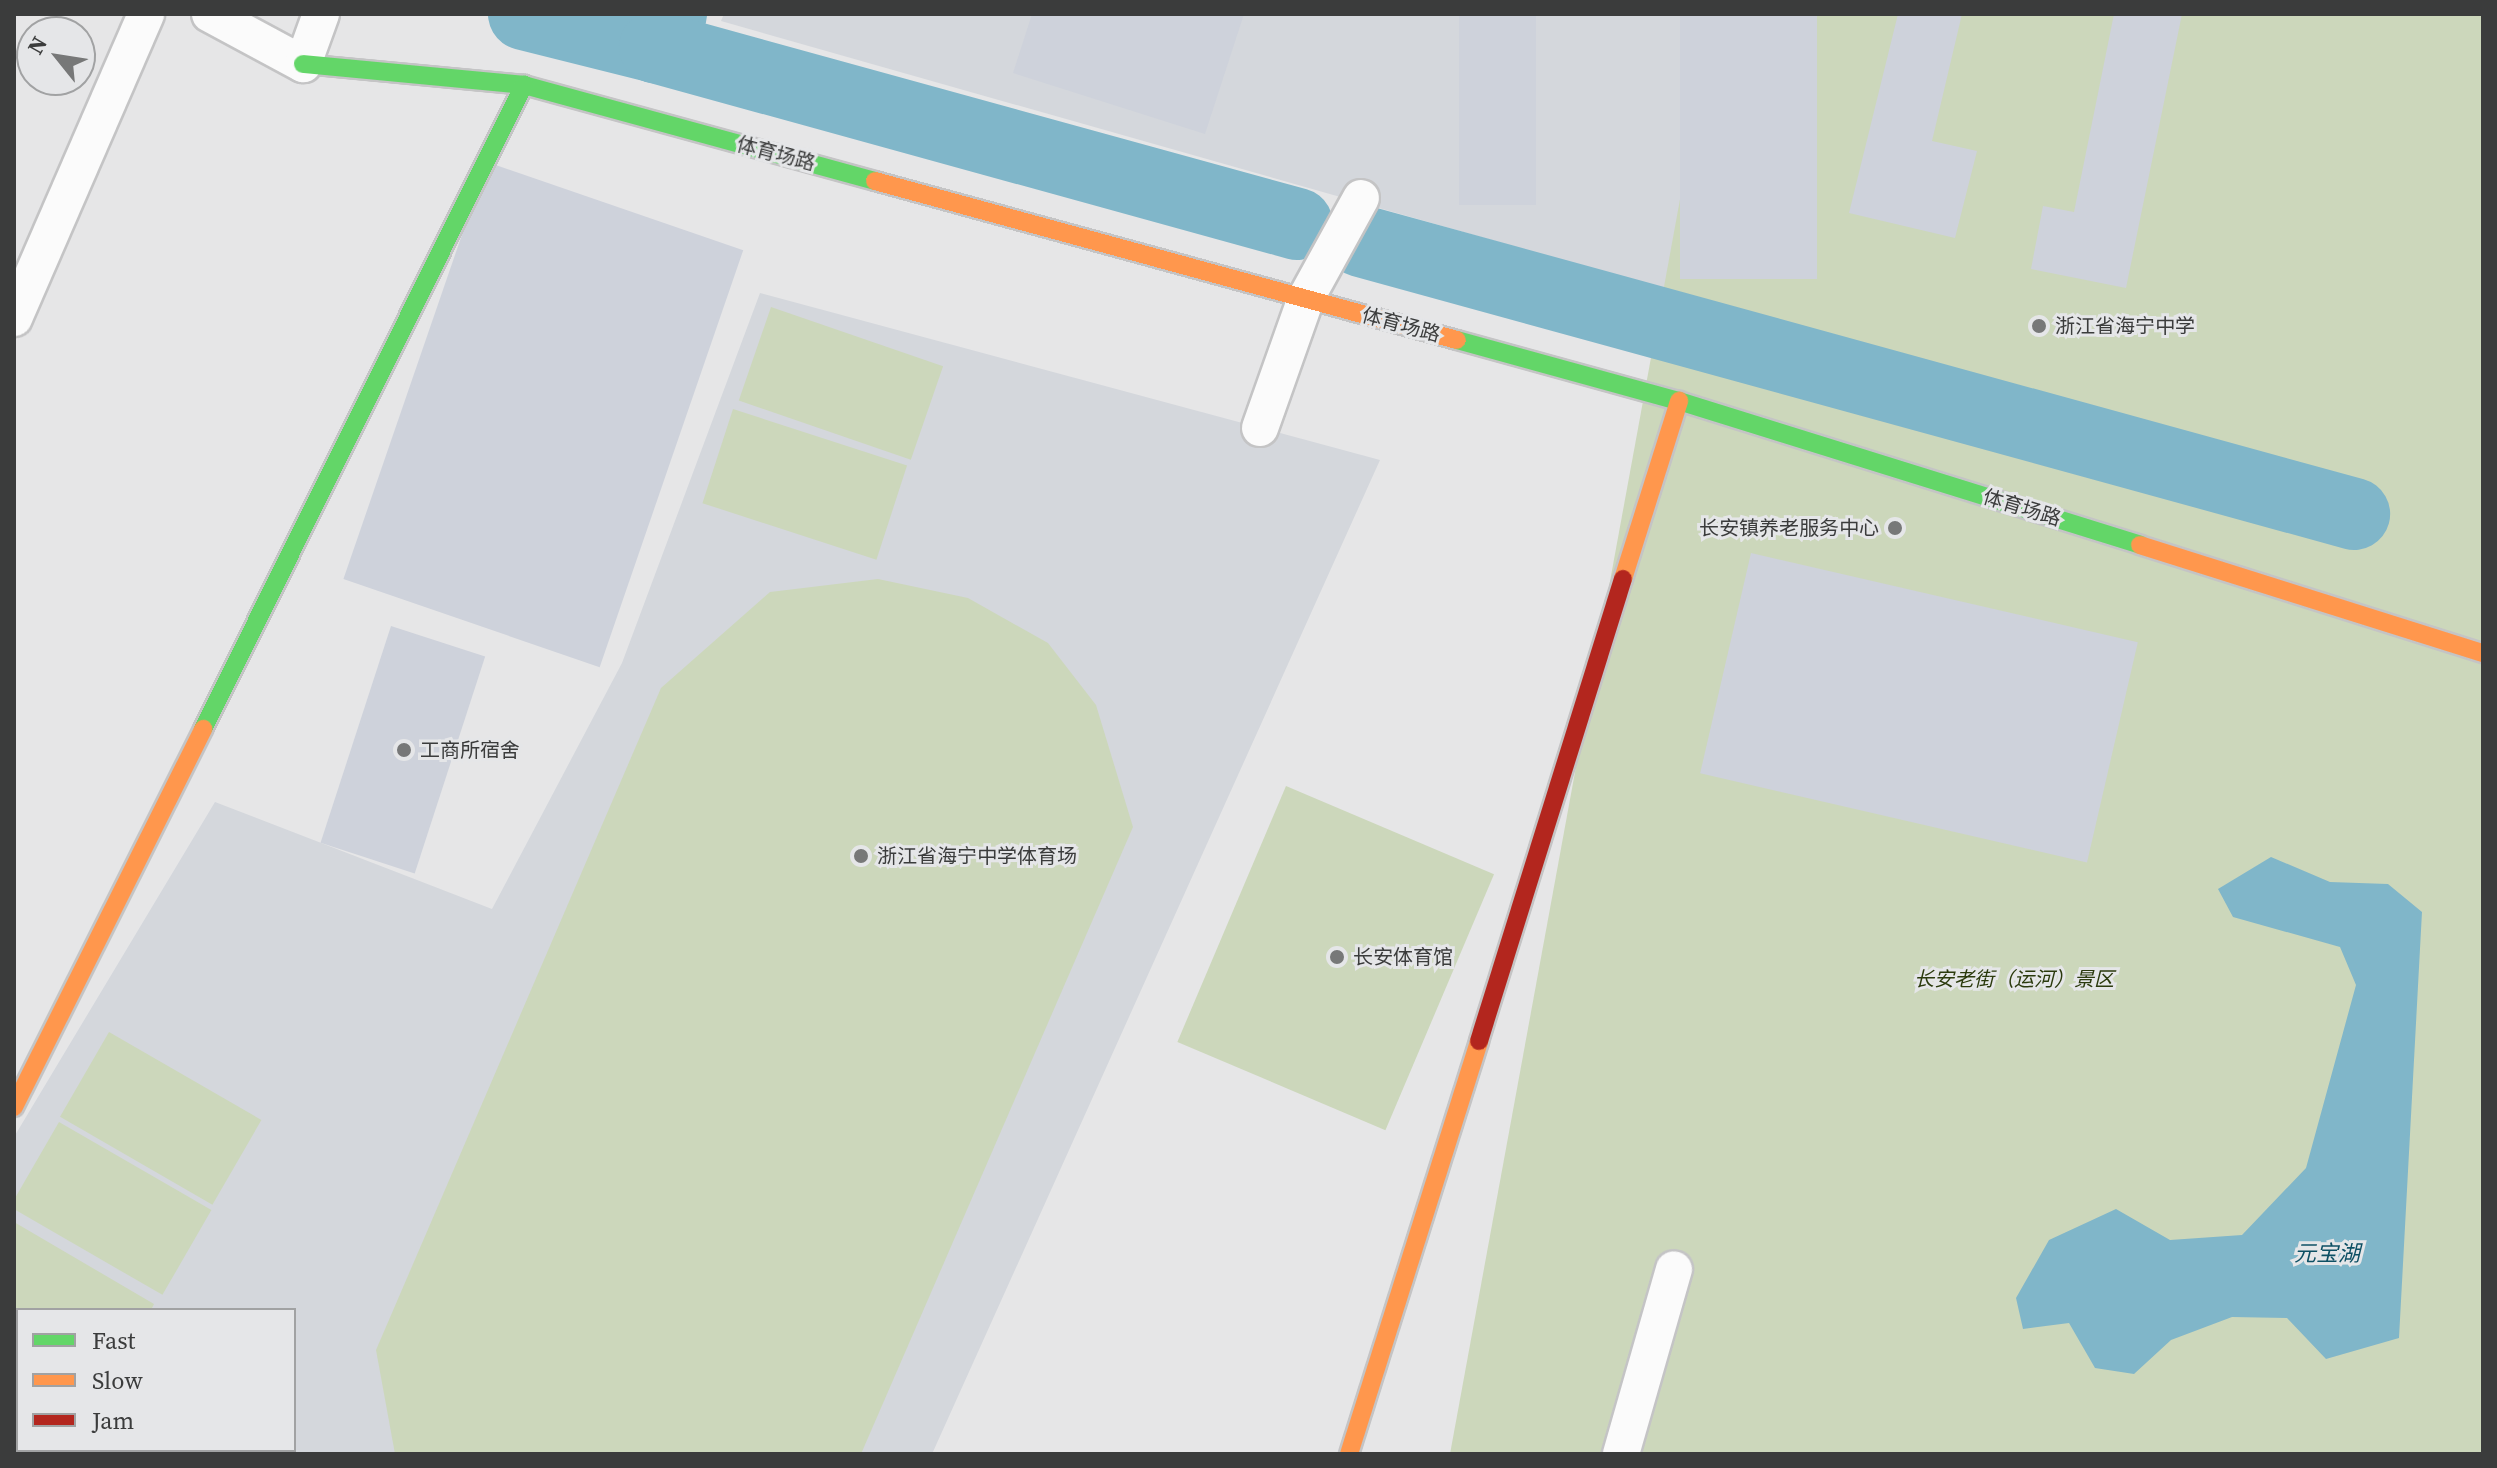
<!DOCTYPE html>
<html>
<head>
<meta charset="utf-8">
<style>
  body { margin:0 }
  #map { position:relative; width:2497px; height:1468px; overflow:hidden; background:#e6e6e7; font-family:"Source Serif 4","Noto Sans SC",serif }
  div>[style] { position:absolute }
  .built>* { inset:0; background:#d4d7dc }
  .green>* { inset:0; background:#ccd7bb; transform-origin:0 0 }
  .water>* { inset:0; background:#80b6c9 }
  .river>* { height:72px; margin:-36px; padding:0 36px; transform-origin:36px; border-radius:36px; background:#80b6c9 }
  .building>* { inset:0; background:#ced2db; transform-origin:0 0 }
  .roads { filter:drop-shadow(2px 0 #c4c4c5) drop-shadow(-2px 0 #c4c4c5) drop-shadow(0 2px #c4c4c5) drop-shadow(0 -2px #c4c4c5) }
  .street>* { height:36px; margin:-18px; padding:0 18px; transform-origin:18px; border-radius:18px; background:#fbfbfb }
  .fast>* { height:18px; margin:-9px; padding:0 9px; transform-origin:9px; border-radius:9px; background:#63d668 }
  .slow>* { height:18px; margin:-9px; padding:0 9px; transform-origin:9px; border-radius:9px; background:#ff974d }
  .jam>* { height:18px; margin:-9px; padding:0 9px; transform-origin:9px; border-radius:9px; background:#b3261e }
  .dots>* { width:22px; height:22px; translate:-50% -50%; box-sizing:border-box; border:4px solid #e5e6e8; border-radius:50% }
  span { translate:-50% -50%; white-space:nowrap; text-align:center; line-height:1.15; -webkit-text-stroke:6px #e5e6e8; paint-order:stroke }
  .street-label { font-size:20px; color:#3b3c3c }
  .poi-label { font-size:20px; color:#3b3c3c }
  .left { translate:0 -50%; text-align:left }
  .right { translate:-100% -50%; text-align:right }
  .park-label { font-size:20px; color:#2b3a0d; font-style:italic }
  .water-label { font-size:22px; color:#0e5064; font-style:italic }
  .frame { position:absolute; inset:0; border:16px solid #3b3c3c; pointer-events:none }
  .legend { position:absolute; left:16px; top:1308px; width:280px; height:144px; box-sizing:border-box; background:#e5e6e8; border:2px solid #a1a2a3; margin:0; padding:10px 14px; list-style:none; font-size:24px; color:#3b3c3c }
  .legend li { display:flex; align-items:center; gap:16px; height:40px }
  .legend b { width:40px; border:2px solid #a1a2a3 }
  .north { position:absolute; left:16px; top:16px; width:80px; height:80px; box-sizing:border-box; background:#e5e6e8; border:2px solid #a1a2a3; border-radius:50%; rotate:300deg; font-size:22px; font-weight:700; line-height:32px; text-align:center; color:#3b3c3c }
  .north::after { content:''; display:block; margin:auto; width:28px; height:36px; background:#777878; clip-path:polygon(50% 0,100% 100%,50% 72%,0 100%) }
</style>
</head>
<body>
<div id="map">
  <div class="built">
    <i style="clip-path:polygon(724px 14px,2361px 14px,2241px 453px,721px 21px)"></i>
    <i style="clip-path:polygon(760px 293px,1380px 460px,932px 1454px,271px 1454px,260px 1450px,294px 1450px,294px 1310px,18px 1310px,14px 1356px,14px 1137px,215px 802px,492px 909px,622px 663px)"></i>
  </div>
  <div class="green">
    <i style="clip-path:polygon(1714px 14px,2483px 14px,2483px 1454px,1450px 1454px)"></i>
    <i style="left:771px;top:307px;width:182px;height:99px;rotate:19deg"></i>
    <i style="left:733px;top:409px;width:183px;height:99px;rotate:18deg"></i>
    <i style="clip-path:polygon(878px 579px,968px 598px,1048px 643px,1096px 705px,1133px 827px,861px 1454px,395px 1454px,376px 1350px,661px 688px,770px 592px)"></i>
    <i style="left:1286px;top:786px;width:226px;height:278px;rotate:23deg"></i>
    <i style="left:109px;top:1032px;width:176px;height:98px;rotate:30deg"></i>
    <i style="left:59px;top:1122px;width:176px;height:98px;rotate:30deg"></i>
    <i style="clip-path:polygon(14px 1222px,154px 1304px,151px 1310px,18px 1310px,14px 1336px)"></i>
  </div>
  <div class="water">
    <i style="clip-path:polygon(2271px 857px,2330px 882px,2388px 884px,2422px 912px,2399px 1338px,2326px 1359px,2287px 1318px,2232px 1317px,2171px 1340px,2134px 1374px,2095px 1368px,2069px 1323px,2023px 1329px,2016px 1298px,2049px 1240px,2116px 1209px,2170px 1240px,2242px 1235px,2306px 1168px,2356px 985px,2340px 947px,2233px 917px,2218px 889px)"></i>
  </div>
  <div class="river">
    <i style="left:524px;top:14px;width:135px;rotate:14.1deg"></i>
    <i style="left:671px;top:14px;width:37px;rotate:116deg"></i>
    <i style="left:655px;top:47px;width:666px;rotate:15.41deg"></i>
    <i style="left:1361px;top:241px;width:1030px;rotate:15.37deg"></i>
  </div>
  <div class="building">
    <i style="clip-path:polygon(1032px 14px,1244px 14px,1205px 134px,1013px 73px)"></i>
    <i style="left:1459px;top:14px;width:77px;height:191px"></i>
    <i style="left:1680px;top:14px;width:137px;height:265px"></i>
    <i style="clip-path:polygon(1898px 14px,1962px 14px,1932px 141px,1977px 151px,1955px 238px,1849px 213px)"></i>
    <i style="clip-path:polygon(2114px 14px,2182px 14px,2126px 288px,2031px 269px,2043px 206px,2074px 212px)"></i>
    <i style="left:487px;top:162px;width:271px;height:441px;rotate:19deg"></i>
    <i style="left:1751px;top:553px;width:397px;height:226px;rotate:13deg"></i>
    <i style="left:391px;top:626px;width:99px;height:228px;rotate:18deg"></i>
  </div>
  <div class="roads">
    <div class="street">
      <i style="left:210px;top:14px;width:106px;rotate:28.3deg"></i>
      <i style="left:303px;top:64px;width:53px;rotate:-70.2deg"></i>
      <i style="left:14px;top:318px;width:331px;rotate:-66.5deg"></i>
      <i style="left:1260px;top:428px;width:138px;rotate:-70.5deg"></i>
      <i style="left:1306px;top:298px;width:114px;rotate:-61.2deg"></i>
      <i style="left:1621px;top:1454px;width:192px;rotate:-74deg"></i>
    </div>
    <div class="fast">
      <i style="left:303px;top:64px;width:222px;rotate:5.4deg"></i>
      <i style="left:524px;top:85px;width:364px;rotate:15.3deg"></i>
      <i style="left:1457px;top:340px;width:230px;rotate:15.4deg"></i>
      <i style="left:1679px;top:401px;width:483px;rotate:17.3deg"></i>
      <i style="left:203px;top:729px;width:720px;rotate:-63.51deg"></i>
    </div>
    <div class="slow">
      <i style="left:875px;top:181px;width:603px;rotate:15.28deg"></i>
      <i style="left:2140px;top:545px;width:360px;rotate:17.5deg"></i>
      <i style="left:1623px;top:579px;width:187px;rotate:-72.5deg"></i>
      <i style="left:14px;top:1107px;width:423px;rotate:-63.4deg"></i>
      <i style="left:1349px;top:1454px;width:433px;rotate:-72.5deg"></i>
    </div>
    <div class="jam">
      <i style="left:1479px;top:1041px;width:484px;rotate:-72.7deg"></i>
    </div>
  </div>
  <div class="dots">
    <i style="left:2039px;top:326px;background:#777878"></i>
    <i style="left:1895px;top:528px;background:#777878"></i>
    <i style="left:404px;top:750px;background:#777878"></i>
    <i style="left:861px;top:856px;background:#777878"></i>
    <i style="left:1337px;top:957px;background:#777878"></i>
  </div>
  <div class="street-label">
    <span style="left:776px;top:154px;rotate:15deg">体育场路</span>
    <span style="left:1401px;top:325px;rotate:15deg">体育场路</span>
    <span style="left:2022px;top:508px;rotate:17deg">体育场路</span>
  </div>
  <div class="poi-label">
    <span class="left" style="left:2055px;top:326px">浙江省海宁中学</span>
    <span class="right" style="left:1879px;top:528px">长安镇养老服务中心</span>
    <span class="left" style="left:420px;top:750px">工商所宿舍</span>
    <span class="left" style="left:877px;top:856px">浙江省海宁中学体育场</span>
    <span class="left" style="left:1353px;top:957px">长安体育馆</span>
  </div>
  <div class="park-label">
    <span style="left:2014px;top:979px">长安老街（运河）景区</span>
  </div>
  <div class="water-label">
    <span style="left:2327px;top:1254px">元宝湖</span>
  </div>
  <div class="frame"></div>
  <ul class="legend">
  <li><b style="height:10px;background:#63d668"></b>Fast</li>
  <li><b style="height:10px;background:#ff974d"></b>Slow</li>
  <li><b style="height:10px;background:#b3261e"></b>Jam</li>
  </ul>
  <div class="north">N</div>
</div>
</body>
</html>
